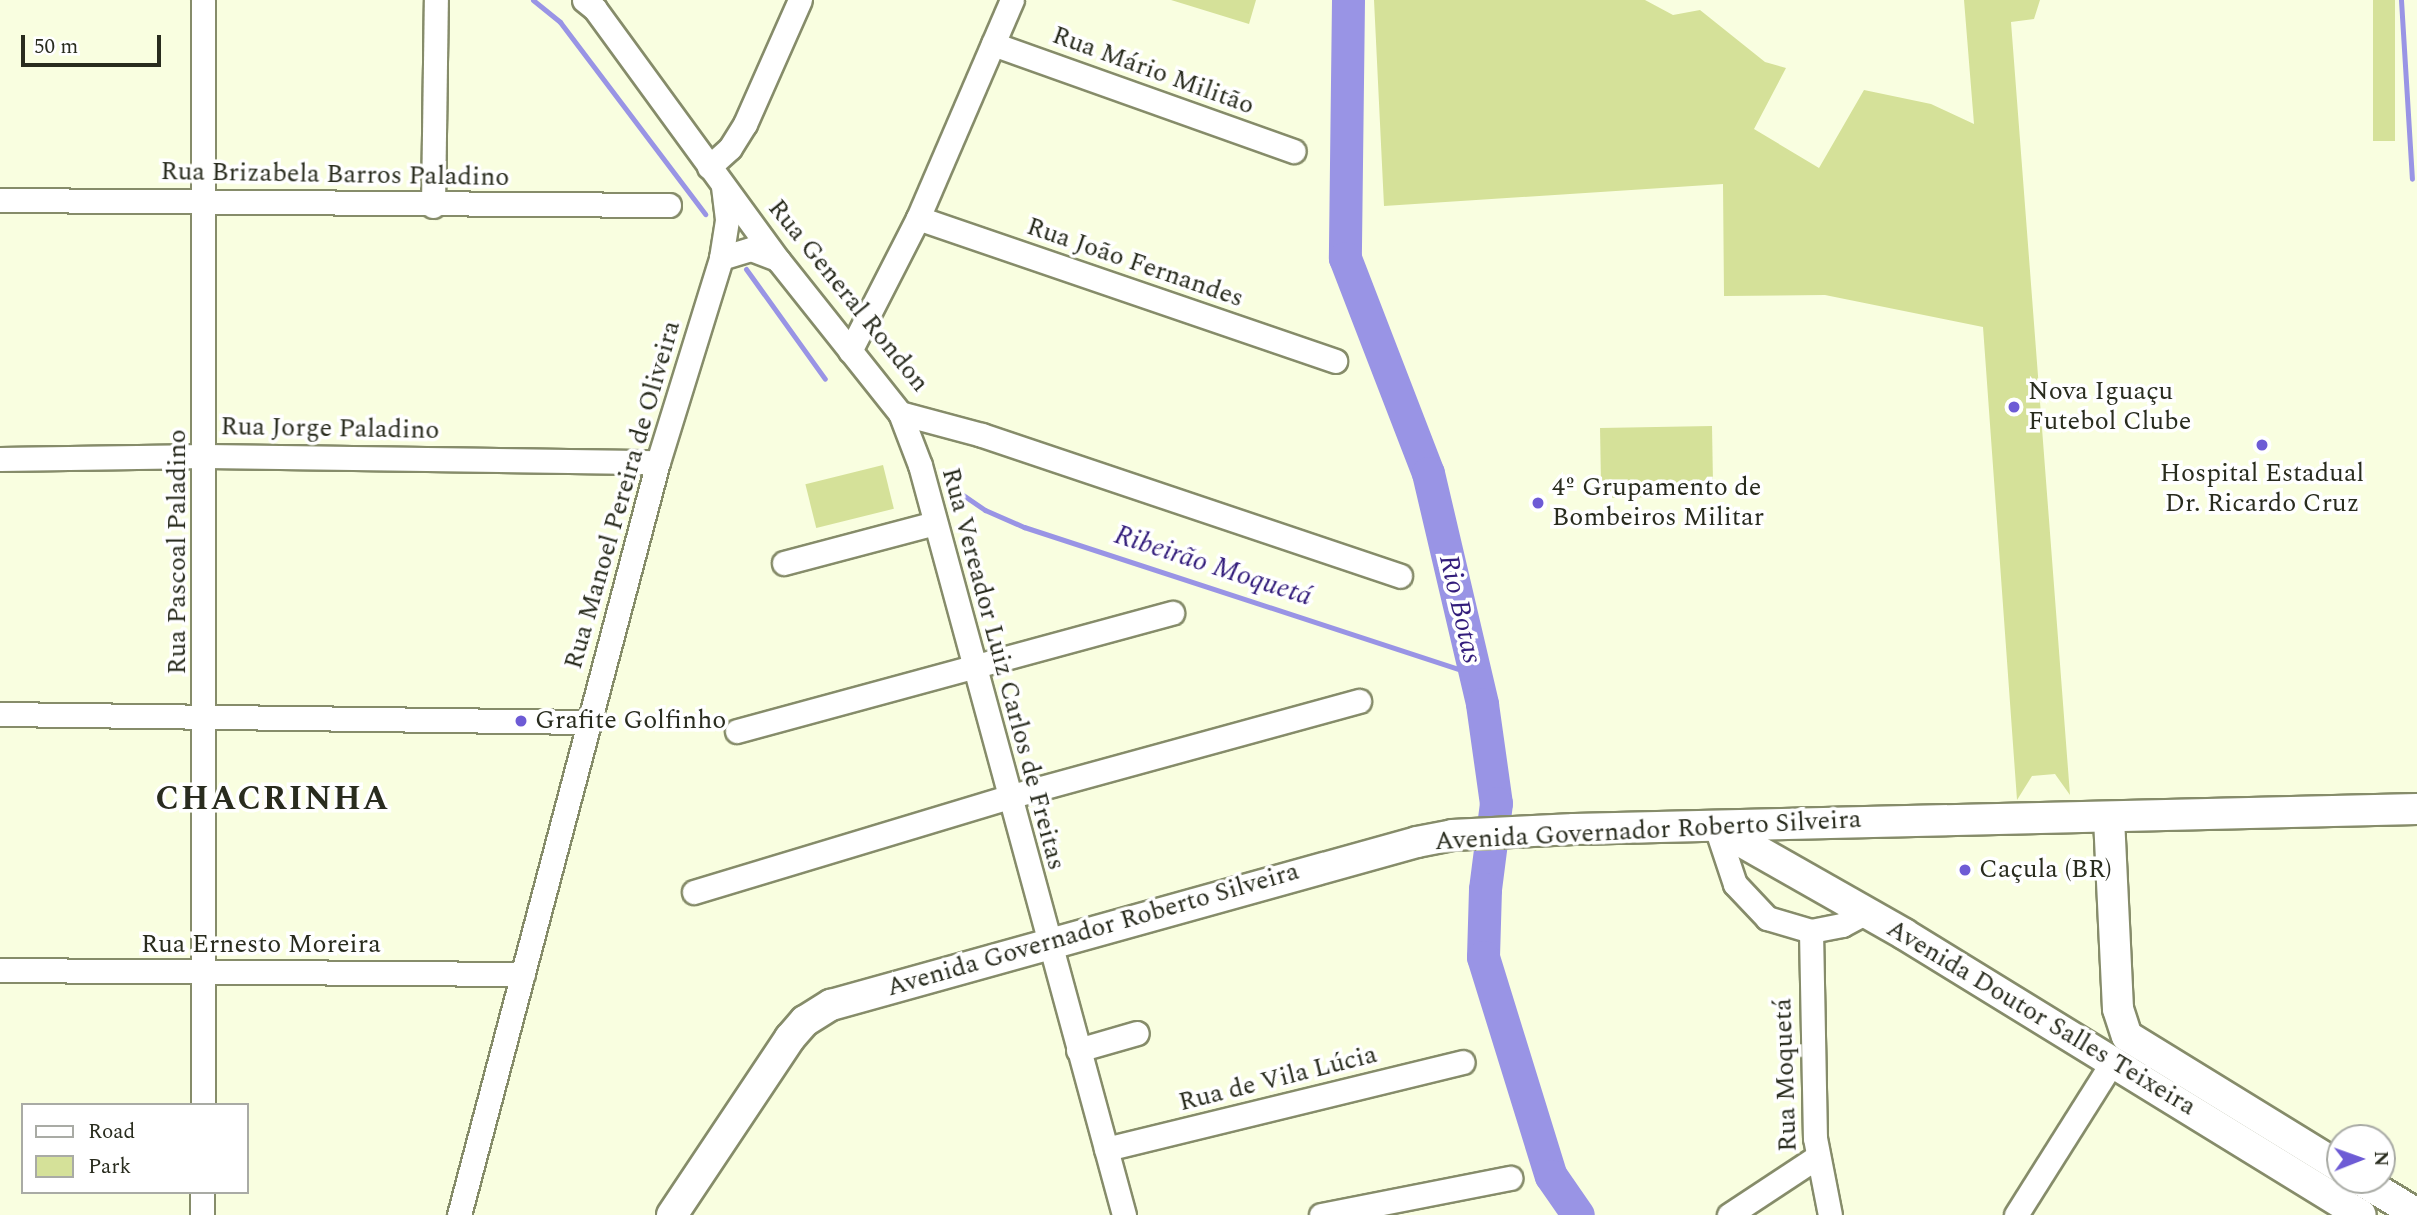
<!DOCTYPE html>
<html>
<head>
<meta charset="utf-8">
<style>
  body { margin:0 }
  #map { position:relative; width:2417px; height:1215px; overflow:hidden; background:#f9fee0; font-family:Spectral,serif }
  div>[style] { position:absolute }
  .green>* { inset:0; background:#d5e199; transform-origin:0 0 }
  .stream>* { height:5px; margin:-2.5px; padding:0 2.5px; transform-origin:2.5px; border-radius:2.5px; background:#9994e5 }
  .river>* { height:33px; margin:-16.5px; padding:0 16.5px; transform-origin:16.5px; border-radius:16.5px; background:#9994e5 }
  .roads { filter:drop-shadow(2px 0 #868c6a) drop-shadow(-2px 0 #868c6a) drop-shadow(0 2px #868c6a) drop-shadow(0 -2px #868c6a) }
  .minor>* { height:23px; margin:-11.5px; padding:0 11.5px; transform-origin:11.5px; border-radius:11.5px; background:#fff }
  .major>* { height:30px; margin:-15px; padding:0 15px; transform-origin:15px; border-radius:15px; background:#fff }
  .dots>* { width:19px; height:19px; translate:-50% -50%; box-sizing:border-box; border:4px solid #fff; border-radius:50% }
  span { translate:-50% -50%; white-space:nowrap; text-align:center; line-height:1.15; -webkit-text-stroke:7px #fff; paint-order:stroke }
  .street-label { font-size:26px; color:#292c1e }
  .poi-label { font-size:26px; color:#292c1e }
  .left { translate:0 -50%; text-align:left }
  .water-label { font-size:28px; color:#331d7b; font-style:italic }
  .district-label { font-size:33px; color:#292c1e; font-weight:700; letter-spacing:2px }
  .legend { position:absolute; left:21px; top:1103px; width:228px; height:91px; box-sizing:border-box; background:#fff; border:2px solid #a9aba5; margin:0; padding:9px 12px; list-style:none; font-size:21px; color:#292c1e }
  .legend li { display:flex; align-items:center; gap:14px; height:35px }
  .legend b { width:35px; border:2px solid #a9aba5 }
  .north { position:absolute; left:2326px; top:1124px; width:70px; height:70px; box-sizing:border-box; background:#fff; border:2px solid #a9aba5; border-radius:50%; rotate:89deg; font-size:19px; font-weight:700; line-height:28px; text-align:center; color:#292c1e }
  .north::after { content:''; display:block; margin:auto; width:24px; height:32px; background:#6d5bd5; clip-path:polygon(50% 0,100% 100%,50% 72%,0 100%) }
  .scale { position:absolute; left:21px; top:35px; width:140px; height:32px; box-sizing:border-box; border:4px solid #292c1e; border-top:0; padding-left:9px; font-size:21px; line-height:24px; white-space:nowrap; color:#292c1e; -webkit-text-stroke:5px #fff; paint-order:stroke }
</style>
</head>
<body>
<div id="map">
  <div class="green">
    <i style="clip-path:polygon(1171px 0,1256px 0,1249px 24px)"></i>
    <i style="clip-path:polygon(1374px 0,1645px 0,1673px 15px,1700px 10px,1765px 62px,1786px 68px,1754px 129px,1819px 168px,1864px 90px,1931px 104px,1974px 124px,1964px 0,2040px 0,2034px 19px,2011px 22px,2070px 795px,2055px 774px,2032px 776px,2017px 800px,1983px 327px,1825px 295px,1724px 296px,1723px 184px,1384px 206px)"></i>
    <i style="left:2373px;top:0;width:22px;height:141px"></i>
    <i style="left:1712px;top:426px;width:70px;height:112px;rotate:89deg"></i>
    <i style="left:883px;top:465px;width:45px;height:80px;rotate:76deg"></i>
  </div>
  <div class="stream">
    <i style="left:533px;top:0;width:35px;rotate:39deg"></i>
    <i style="left:560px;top:22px;width:241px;rotate:52.9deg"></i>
    <i style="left:2401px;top:0;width:179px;rotate:86.5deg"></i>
    <i style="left:746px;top:269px;width:135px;rotate:54.3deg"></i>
    <i style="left:947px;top:484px;width:46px;rotate:34.4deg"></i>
    <i style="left:985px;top:510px;width:43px;rotate:23.6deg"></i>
    <i style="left:1024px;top:527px;width:471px;rotate:18.1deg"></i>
  </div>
  <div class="river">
    <i style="left:1348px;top:0;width:258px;rotate:90.7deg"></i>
    <i style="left:1345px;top:258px;width:230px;rotate:68.9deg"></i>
    <i style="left:1428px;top:473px;width:237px;rotate:76.8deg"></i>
    <i style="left:1482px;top:704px;width:100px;rotate:82deg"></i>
    <i style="left:1496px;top:803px;width:87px;rotate:97.3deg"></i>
    <i style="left:1485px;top:889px;width:68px;rotate:91.7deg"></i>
    <i style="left:1483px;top:957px;width:229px;rotate:72.8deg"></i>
    <i style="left:1551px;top:1176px;width:47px;rotate:55.3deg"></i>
  </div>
  <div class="roads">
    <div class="minor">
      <i style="left:203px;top:0;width:1105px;rotate:90deg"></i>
      <i style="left:584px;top:0;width:14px;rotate:39deg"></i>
      <i style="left:595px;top:9px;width:312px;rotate:53.9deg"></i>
      <i style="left:779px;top:261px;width:194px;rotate:51.5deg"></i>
      <i style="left:900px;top:413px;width:56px;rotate:69deg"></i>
      <i style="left:920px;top:465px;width:777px;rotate:74.78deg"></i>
      <i style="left:993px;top:44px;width:319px;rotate:19.6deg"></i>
      <i style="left:709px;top:167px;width:28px;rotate:-42deg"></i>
      <i style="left:730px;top:148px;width:28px;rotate:-58deg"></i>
      <i style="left:745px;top:124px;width:136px;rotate:-66.1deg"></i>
      <i style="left:0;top:200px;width:669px;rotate:0.43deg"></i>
      <i style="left:433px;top:206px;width:206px;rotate:-89.2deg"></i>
      <i style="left:918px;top:218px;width:441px;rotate:18.9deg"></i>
      <i style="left:721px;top:258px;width:31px;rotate:-17deg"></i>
      <i style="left:751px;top:249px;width:28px;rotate:21deg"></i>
      <i style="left:850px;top:351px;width:149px;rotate:-62.9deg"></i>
      <i style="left:918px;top:218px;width:237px;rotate:-66.7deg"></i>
      <i style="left:900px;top:413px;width:85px;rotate:15deg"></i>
      <i style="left:982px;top:435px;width:441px;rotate:18.6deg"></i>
      <i style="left:0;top:459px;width:206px;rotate:-0.8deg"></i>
      <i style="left:206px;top:456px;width:452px;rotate:0.8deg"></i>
      <i style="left:784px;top:563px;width:156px;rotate:-14.8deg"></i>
      <i style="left:0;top:714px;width:589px;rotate:0.78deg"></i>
      <i style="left:737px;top:731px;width:451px;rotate:-15.2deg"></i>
      <i style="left:1716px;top:827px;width:60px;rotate:71.6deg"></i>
      <i style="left:1735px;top:884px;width:47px;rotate:46.7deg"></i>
      <i style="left:1767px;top:918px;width:46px;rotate:16.5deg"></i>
      <i style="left:1811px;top:931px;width:32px;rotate:-11deg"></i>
      <i style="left:1842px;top:925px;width:27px;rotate:-28deg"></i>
      <i style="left:694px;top:892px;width:328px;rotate:-16.8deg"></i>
      <i style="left:1008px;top:797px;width:364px;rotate:-15.3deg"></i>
      <i style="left:1811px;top:931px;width:207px;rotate:88.9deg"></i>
      <i style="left:1815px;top:1138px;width:78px;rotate:79deg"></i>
      <i style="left:0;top:970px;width:523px;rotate:0.44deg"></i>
      <i style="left:1078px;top:1050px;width:61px;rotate:-16.1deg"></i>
      <i style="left:1106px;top:1149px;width:367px;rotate:-13.7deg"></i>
      <i style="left:202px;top:1215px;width:23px;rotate:-90deg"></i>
      <i style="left:459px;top:1215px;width:779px;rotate:-75.2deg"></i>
      <i style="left:658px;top:462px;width:214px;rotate:-72.8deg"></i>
      <i style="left:721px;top:258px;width:39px;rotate:-81deg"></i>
      <i style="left:727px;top:219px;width:32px;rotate:-97deg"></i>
      <i style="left:1321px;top:1215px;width:193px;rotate:-11.1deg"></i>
      <i style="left:1729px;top:1215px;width:105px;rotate:-33.4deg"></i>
      <i style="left:2016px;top:1215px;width:182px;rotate:-57.8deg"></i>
    </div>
    <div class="major">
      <i style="left:2109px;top:818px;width:191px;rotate:87.3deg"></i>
      <i style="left:2118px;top:1009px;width:28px;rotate:72deg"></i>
      <i style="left:1716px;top:827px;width:216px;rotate:29.6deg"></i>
      <i style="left:1904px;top:934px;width:536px;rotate:31.59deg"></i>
      <i style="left:2127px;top:1036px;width:250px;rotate:31.6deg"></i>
      <i style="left:2361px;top:1180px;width:66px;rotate:31.3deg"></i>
      <i style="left:672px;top:1215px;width:213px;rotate:-56.3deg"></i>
      <i style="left:790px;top:1038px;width:23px;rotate:-49deg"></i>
      <i style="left:805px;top:1021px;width:31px;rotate:-32deg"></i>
      <i style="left:831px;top:1005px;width:608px;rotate:-15.54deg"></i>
      <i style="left:1417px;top:842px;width:36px;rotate:-11deg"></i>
      <i style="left:1452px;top:835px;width:122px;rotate:-2.8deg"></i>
      <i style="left:1574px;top:829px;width:843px;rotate:-1.36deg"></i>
    </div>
  </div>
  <div class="dots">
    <i style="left:2014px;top:407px;background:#6d5bd5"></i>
    <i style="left:2262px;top:445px;background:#6d5bd5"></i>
    <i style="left:1538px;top:503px;background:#6d5bd5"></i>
    <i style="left:521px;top:721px;background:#6d5bd5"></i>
    <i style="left:1965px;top:870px;background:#6d5bd5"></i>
  </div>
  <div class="street-label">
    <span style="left:1153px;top:71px;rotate:20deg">Rua Mário Militão</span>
    <span style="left:335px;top:175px;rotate:1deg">Rua Brizabela Barros Paladino</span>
    <span style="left:1135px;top:263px;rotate:19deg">Rua João Fernandes</span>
    <span style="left:848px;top:296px;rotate:51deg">Rua General Rondon</span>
    <span style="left:330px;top:429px;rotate:1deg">Rua Jorge Paladino</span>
    <span style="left:623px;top:495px;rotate:-74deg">Rua Manoel Pereira de Oliveira</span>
    <span style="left:178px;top:552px;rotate:-90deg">Rua Pascoal Paladino</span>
    <span style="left:1003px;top:669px;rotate:75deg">Rua Vereador Luiz Carlos de Freitas</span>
    <span style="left:1648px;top:831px;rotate:-3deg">Avenida Governador Roberto Silveira</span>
    <span style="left:1093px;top:930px;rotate:-16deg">Avenida Governador Roberto Silveira</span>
    <span style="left:261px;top:945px">Rua Ernesto Moreira</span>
    <span style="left:2041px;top:1018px;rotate:31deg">Avenida Doutor Salles Teixeira</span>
    <span style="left:1786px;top:1075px;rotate:-92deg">Rua Moquetá</span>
    <span style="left:1278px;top:1079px;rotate:-14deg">Rua de Vila Lúcia</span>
  </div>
  <div class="poi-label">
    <span class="left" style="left:2028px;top:407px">Nova Iguaçu<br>Futebol Clube</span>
    <span style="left:2262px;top:489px">Hospital Estadual<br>Dr. Ricardo Cruz</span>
    <span class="left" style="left:1552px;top:503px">4º Grupamento de<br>Bombeiros Militar</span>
    <span class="left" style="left:535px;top:721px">Grafite Golfinho</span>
    <span class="left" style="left:1979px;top:870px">Caçula (BR)</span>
  </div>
  <div class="water-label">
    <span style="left:1213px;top:566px;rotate:18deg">Ribeirão Moquetá</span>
    <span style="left:1460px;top:609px;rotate:77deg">Rio Botas</span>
  </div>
  <div class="district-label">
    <span style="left:273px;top:800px">CHACRINHA</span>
  </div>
  <ul class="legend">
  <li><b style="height:9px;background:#fff"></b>Road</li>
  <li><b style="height:19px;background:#d5e199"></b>Park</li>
  </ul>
  <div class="north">N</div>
  <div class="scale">50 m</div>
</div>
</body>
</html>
